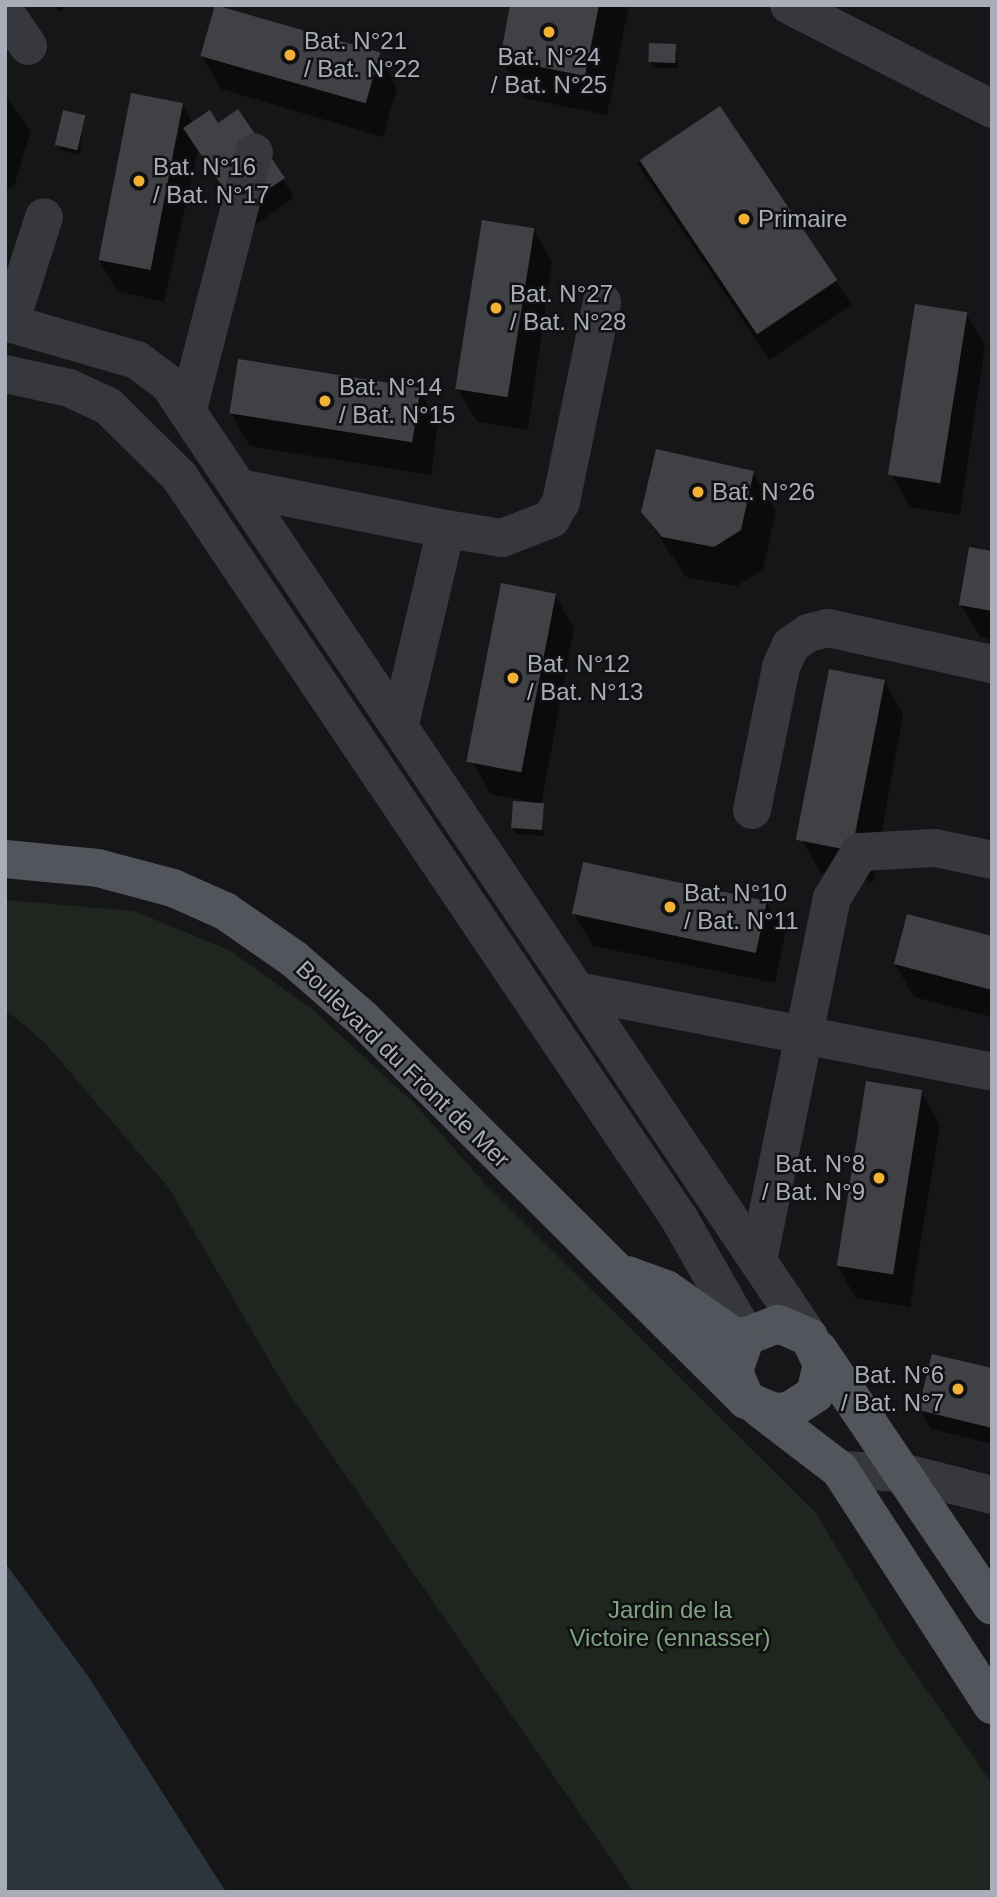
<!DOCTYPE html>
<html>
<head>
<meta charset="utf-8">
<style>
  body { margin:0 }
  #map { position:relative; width:997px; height:1897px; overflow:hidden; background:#161618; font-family:Helvetica,sans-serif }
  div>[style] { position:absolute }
  .green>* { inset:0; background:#1e261f }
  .water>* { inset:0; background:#2c353c }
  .shadow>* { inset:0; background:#0007; transform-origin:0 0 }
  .building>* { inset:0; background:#404145; transform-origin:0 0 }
  .minor>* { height:38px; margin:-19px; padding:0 19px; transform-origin:19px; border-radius:19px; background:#37383d }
  .major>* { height:38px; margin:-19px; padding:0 19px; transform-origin:19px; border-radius:19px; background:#53555c }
  .dots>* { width:19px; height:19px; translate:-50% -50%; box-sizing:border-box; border:4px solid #111113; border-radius:50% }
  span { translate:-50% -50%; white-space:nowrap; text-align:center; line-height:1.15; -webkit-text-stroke:5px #111113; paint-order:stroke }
  .poi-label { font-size:24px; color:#a8adb8 }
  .left { translate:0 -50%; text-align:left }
  .right { translate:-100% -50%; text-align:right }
  .street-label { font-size:24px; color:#a8adb8 }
  .park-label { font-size:24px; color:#7fa381 }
  .frame { position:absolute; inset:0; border:7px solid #a8adb8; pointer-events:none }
</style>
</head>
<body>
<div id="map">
  <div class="green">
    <i style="clip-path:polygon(5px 900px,134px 911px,229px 950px,313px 1010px,414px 1103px,486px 1185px,815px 1512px,898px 1649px,992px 1783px,992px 1892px,634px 1892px,286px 1389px,168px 1187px,45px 1043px,5px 1009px)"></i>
  </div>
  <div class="water">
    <i style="clip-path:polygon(5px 1563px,88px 1676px,226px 1892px,5px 1892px)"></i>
  </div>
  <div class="shadow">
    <i style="clip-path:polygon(55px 5px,69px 5px,59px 12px)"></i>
    <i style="clip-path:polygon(512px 5px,629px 5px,607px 115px,524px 98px,501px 58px)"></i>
    <i style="clip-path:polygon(675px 46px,679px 68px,654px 68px,650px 61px)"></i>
    <i style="clip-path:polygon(378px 55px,397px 88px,383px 137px,221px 89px,202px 56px)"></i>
    <i style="clip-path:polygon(5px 96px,31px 131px,14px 187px,5px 190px)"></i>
    <i style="clip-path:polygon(182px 104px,193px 123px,283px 179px,294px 198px,250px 228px,198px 151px,164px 302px,117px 291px,98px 258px)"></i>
    <i style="left:719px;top:108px;width:237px;height:99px;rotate:56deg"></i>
    <i style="clip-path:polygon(83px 116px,80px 155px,62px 150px,58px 144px)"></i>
    <i style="clip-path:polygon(533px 229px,552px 262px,528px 430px,477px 422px,458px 389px)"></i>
    <i style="clip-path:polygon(966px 313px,985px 346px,960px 515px,910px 507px,891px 474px)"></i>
    <i style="clip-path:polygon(419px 390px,438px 423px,431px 475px,250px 446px,231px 413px)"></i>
    <i style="clip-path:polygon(753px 472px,776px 512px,763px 569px,737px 586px,686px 577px,643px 512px)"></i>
    <i style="clip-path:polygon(992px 552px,992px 639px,980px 637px,961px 605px)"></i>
    <i style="clip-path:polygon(555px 595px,574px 628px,541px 805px,544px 836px,517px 834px,513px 828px,531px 802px,491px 794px,472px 761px)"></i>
    <i style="clip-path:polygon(884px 681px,903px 714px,873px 882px,820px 872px,801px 839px)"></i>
    <i style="clip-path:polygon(766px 901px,785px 934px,775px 983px,593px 946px,574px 914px)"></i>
    <i style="clip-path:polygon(992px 938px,992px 1017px,914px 997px,895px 964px)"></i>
    <i style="clip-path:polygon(921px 1092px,940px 1125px,910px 1307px,856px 1298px,837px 1265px)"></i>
    <i style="clip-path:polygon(992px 1370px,992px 1444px,931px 1429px,920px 1410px)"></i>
  </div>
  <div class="building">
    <i style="left:215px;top:5px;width:172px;height:53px;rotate:16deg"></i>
    <i style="clip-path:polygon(510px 5px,599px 5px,585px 76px,500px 59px)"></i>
    <i style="left:649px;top:43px;width:27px;height:19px;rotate:2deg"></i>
    <i style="left:131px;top:93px;width:53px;height:170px;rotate:11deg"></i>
    <i style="left:720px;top:106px;width:210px;height:97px;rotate:56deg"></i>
    <i style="clip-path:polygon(238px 109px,285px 178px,238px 210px,183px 128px,210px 110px,218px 123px)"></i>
    <i style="left:63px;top:110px;width:23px;height:36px;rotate:13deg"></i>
    <i style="left:482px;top:220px;width:53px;height:171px;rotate:9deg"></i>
    <i style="left:915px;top:304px;width:53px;height:173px;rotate:9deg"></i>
    <i style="left:238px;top:359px;width:185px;height:55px;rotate:9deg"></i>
    <i style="clip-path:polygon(656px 449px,754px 471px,741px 530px,714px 547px,662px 537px,641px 512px)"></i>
    <i style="clip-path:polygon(969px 547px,992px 551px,992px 611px,959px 605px)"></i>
    <i style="left:501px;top:583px;width:56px;height:182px;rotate:11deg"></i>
    <i style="left:829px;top:669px;width:57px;height:174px;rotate:11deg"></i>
    <i style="left:513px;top:801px;width:31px;height:27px;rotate:4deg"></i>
    <i style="left:583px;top:862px;width:188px;height:53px;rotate:12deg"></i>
    <i style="clip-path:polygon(907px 914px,992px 936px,992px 990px,894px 964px)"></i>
    <i style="left:866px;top:1081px;width:57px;height:187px;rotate:9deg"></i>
    <i style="clip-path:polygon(932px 1354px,992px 1368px,992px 1428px,918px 1410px)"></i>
  </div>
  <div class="minor">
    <i style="left:789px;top:5px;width:228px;rotate:27.1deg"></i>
    <i style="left:5px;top:12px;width:41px;rotate:55.9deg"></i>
    <i style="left:5px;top:322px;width:137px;rotate:16.1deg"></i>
    <i style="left:137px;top:360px;width:39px;rotate:37deg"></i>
    <i style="left:168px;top:383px;width:1149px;rotate:56.1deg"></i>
    <i style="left:10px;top:323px;width:111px;rotate:-72.2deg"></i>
    <i style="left:5px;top:374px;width:66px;rotate:12.3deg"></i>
    <i style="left:69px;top:388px;width:43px;rotate:24.8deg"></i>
    <i style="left:108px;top:406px;width:100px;rotate:44.6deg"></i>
    <i style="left:179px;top:476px;width:895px;rotate:56.03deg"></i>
    <i style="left:679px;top:1218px;width:136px;rotate:60.4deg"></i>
    <i style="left:188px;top:409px;width:265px;rotate:-75.6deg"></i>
    <i style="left:244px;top:489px;width:206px;rotate:11.2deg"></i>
    <i style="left:446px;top:529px;width:196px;rotate:103.3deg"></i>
    <i style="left:446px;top:529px;width:57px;rotate:9.1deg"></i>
    <i style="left:502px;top:538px;width:53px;rotate:-21.2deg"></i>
    <i style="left:551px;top:519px;width:20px;rotate:-60deg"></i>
    <i style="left:561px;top:502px;width:204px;rotate:-78.4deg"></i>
    <i style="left:752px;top:810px;width:146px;rotate:-78.5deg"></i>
    <i style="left:781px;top:667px;width:24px;rotate:-66deg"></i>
    <i style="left:791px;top:645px;width:21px;rotate:-35deg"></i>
    <i style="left:808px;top:633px;width:21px;rotate:-14deg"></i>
    <i style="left:828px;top:628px;width:168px;rotate:12.4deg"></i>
    <i style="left:582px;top:992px;width:418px;rotate:11deg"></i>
    <i style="left:759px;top:1256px;width:365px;rotate:-78.5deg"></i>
    <i style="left:832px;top:898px;width:54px;rotate:-58.7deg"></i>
    <i style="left:860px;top:852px;width:75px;rotate:-3.1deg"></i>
    <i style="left:935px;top:848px;width:58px;rotate:11.9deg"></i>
    <i style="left:840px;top:1470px;width:65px;rotate:2.6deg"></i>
    <i style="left:905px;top:1473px;width:90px;rotate:14.2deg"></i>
  </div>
  <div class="major">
    <i style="left:5px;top:859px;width:93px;rotate:5.5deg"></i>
    <i style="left:98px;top:868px;width:78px;rotate:14.9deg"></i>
    <i style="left:173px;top:888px;width:57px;rotate:23.9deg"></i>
    <i style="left:225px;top:911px;width:84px;rotate:34.8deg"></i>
    <i style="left:294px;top:959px;width:91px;rotate:41deg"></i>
    <i style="left:363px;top:1019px;width:540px;rotate:44.85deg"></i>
    <i style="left:746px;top:1400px;width:30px;rotate:23deg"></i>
    <i style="left:774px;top:1412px;width:15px;rotate:-4deg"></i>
    <i style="left:789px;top:1411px;width:31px;rotate:-33deg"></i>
    <i style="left:815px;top:1394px;width:31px;rotate:-77deg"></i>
    <i style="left:822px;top:1364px;width:30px;rotate:-116deg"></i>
    <i style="left:809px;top:1337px;width:34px;rotate:-157deg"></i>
    <i style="left:778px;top:1324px;width:34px;rotate:159deg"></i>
    <i style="left:746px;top:1336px;width:37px;rotate:109deg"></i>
    <i style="left:734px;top:1371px;width:31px;rotate:68deg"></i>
    <i style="left:627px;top:1275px;width:41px;rotate:19.7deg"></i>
    <i style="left:666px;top:1289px;width:93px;rotate:34.9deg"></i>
    <i style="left:818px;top:1349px;width:310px;rotate:55.9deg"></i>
    <i style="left:759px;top:1408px;width:102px;rotate:37.4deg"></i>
    <i style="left:840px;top:1470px;width:280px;rotate:57.1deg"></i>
  </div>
  <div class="dots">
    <i style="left:549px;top:32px;background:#f2b134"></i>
    <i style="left:290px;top:55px;background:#f2b134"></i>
    <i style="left:139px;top:181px;background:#f2b134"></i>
    <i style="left:744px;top:219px;background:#f2b134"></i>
    <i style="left:496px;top:308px;background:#f2b134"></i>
    <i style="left:325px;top:401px;background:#f2b134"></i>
    <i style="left:698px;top:492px;background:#f2b134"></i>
    <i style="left:513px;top:678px;background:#f2b134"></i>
    <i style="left:670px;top:907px;background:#f2b134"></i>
    <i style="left:879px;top:1178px;background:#f2b134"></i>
    <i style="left:958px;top:1389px;background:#f2b134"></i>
  </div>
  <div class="poi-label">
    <span class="left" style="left:304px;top:55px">Bat. N°21<br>/ Bat. N°22</span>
    <span style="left:549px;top:71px">Bat. N°24<br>/ Bat. N°25</span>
    <span class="left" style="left:153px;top:181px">Bat. N°16<br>/ Bat. N°17</span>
    <span class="left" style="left:758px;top:219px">Primaire</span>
    <span class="left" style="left:510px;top:308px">Bat. N°27<br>/ Bat. N°28</span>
    <span class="left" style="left:339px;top:401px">Bat. N°14<br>/ Bat. N°15</span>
    <span class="left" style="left:712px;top:492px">Bat. N°26</span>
    <span class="left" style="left:527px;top:678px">Bat. N°12<br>/ Bat. N°13</span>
    <span class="left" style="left:684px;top:907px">Bat. N°10<br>/ Bat. N°11</span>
    <span class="right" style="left:865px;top:1178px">Bat. N°8<br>/ Bat. N°9</span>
    <span class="right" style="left:944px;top:1389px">Bat. N°6<br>/ Bat. N°7</span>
  </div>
  <div class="street-label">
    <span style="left:403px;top:1064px;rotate:44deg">Boulevard du Front de Mer</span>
  </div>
  <div class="park-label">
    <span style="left:670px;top:1624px">Jardin de la<br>Victoire (ennasser)</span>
  </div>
  <div class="frame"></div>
</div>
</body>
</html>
